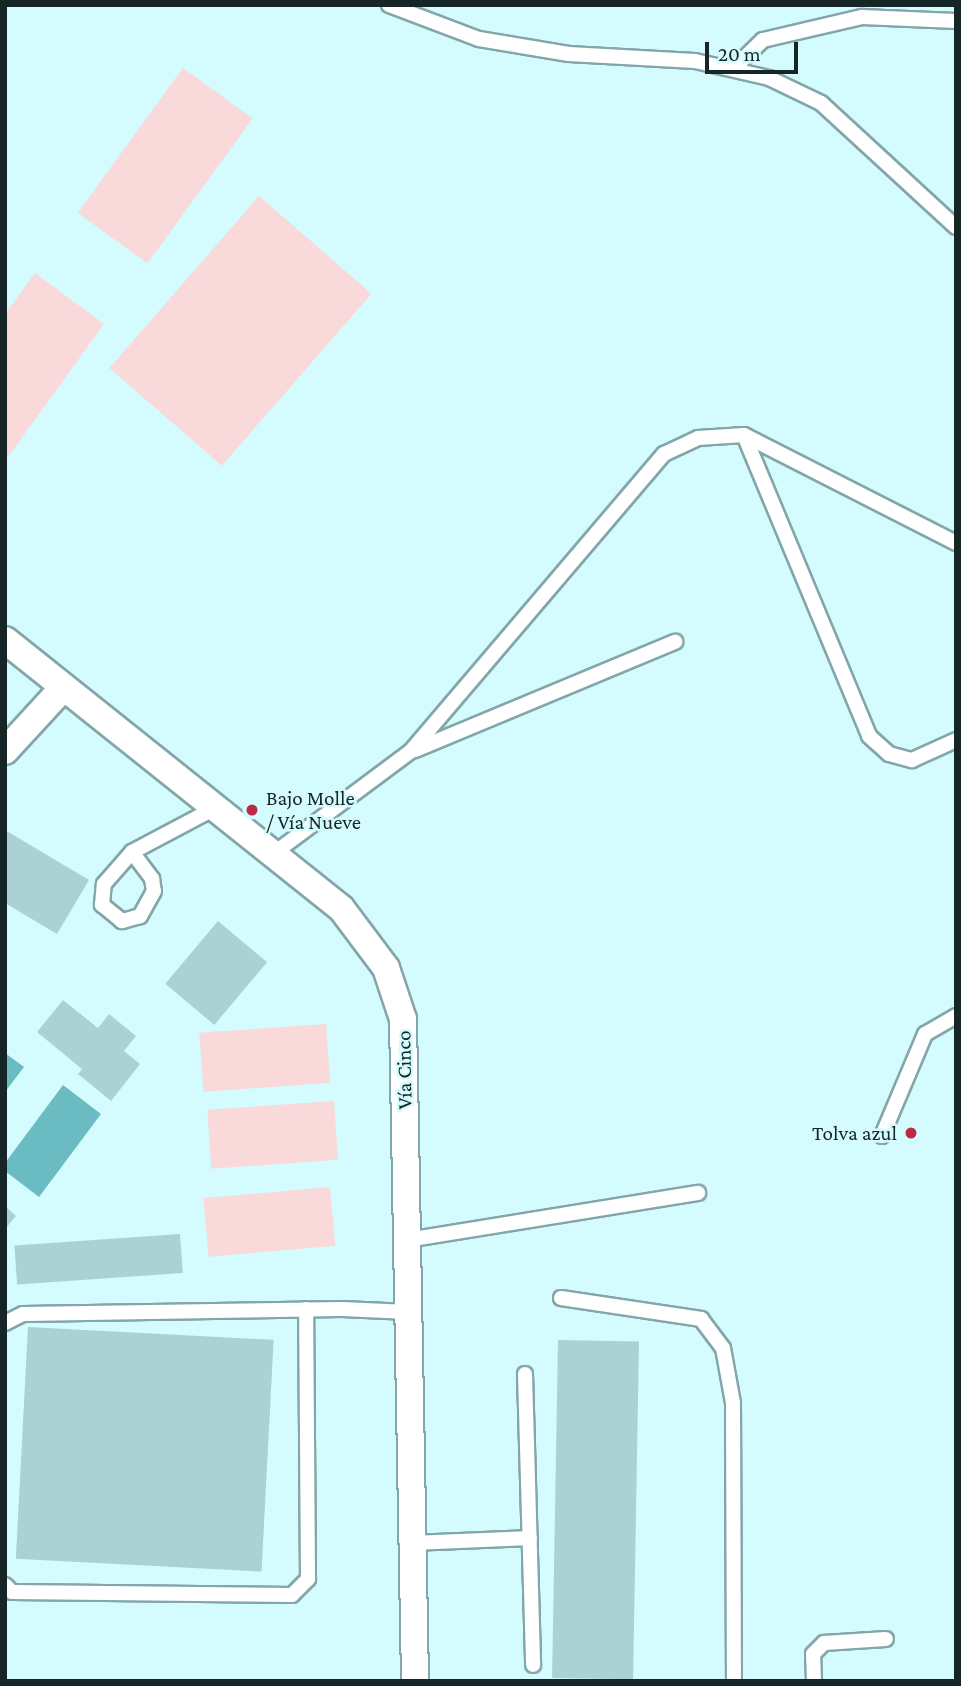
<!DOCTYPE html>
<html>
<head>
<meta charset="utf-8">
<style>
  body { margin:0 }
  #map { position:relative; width:961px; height:1686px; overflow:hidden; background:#d4fbfd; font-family:"Crimson Pro",serif }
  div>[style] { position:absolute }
  .green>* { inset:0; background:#f9d9da; transform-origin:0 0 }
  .water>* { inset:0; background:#6bbcc2 }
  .building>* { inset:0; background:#acd1d4; transform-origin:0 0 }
  .roads { filter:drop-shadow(2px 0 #82a6a9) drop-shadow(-2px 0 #82a6a9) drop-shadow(0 2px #82a6a9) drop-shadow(0 -2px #82a6a9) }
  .service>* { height:14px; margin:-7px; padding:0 7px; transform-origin:7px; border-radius:7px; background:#fff }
  .minor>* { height:26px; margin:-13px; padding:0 13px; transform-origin:13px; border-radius:13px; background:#fff }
  .dots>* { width:19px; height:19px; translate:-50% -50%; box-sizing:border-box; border:4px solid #d4fbfd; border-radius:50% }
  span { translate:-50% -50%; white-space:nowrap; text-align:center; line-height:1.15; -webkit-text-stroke:5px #d4fbfd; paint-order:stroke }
  .poi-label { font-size:21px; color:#162526 }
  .left { translate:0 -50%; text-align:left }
  .right { translate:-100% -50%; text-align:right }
  .street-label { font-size:21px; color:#162526 }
  .frame { position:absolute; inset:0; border:7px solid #162526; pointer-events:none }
  .scale { position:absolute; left:705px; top:42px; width:93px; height:32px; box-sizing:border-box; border:4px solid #162526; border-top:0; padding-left:9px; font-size:21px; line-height:24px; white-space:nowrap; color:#162526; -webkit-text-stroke:5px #d4fbfd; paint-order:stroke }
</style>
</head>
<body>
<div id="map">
  <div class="green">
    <i style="left:183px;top:68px;width:86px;height:179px;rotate:36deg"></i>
    <i style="left:259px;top:196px;width:149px;height:228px;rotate:41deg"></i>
    <i style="clip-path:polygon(35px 273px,104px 324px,5px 461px,5px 314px)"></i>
    <i style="left:326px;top:1024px;width:59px;height:127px;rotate:86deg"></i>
    <i style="left:334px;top:1101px;width:59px;height:127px;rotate:86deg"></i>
    <i style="left:330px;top:1187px;width:59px;height:127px;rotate:85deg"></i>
  </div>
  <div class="water">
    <i style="clip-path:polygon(5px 1053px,24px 1067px,5px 1092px)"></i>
    <i style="clip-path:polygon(63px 1085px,101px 1114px,39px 1197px,5px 1171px,5px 1163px)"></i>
  </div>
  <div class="building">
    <i style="clip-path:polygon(5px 830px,89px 880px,57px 934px,5px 903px)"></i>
    <i style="left:218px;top:921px;width:64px;height:82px;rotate:40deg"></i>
    <i style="clip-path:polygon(63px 1000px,98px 1028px,109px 1014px,136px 1036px,124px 1051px,140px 1064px,111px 1101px,78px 1074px,82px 1069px,37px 1032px)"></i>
    <i style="clip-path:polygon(5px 1206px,16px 1216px,5px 1229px)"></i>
    <i style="left:180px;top:1234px;width:39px;height:166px;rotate:86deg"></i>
    <i style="left:28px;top:1327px;width:246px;height:232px;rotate:3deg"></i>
    <i style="left:558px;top:1340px;width:81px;height:338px;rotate:1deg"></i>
  </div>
  <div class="roads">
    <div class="service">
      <i style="left:389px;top:5px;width:96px;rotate:20.7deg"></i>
      <i style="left:479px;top:39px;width:91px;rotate:9.5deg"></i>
      <i style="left:569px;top:54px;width:126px;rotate:3.2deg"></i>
      <i style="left:695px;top:61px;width:76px;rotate:12.9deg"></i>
      <i style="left:769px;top:78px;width:58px;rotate:25.7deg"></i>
      <i style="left:821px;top:103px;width:183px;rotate:42.6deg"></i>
      <i style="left:735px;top:67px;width:39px;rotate:-44deg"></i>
      <i style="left:763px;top:40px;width:102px;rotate:-13.1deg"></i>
      <i style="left:862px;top:17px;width:94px;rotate:2.4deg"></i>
      <i style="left:744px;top:435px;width:326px;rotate:67.4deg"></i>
      <i style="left:869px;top:736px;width:27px;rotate:42deg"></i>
      <i style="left:889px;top:754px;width:24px;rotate:15deg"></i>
      <i style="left:912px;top:760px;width:48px;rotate:-24.4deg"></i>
      <i style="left:415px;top:750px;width:282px;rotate:-22.6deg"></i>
      <i style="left:132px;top:852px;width:34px;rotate:53deg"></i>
      <i style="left:152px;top:879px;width:12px;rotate:81deg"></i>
      <i style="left:154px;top:891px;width:29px;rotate:119deg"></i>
      <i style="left:140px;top:916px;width:19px;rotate:164deg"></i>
      <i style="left:122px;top:921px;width:26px;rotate:-141deg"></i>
      <i style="left:102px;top:905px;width:21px;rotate:-85deg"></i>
      <i style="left:104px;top:884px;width:43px;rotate:-48.8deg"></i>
      <i style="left:132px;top:852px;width:94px;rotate:-27.9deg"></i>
      <i style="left:273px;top:854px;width:172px;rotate:-36.7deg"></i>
      <i style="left:411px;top:751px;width:390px;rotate:-49.6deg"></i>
      <i style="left:664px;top:454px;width:38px;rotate:-25deg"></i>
      <i style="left:698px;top:438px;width:46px;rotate:-3.7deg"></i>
      <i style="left:744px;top:435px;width:238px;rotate:27deg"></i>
      <i style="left:882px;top:1136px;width:111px;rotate:-67.1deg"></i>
      <i style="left:925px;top:1034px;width:36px;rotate:-30deg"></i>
      <i style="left:407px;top:1240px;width:295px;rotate:-9.2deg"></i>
      <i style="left:561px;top:1298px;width:142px;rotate:8.5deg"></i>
      <i style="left:701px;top:1319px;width:36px;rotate:53deg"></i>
      <i style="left:723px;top:1348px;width:56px;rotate:79.7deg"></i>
      <i style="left:733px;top:1403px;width:278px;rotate:89.8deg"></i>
      <i style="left:5px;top:1323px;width:20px;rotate:-27deg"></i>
      <i style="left:23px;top:1314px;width:319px;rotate:-0.9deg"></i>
      <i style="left:342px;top:1309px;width:67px;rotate:2.6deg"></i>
      <i style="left:525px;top:1374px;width:291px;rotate:88.4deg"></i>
      <i style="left:413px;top:1543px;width:117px;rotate:-2.4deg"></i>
      <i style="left:5px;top:1585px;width:10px;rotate:45deg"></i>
      <i style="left:12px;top:1592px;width:280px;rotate:0.6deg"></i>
      <i style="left:292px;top:1595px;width:23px;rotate:-45deg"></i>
      <i style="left:308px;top:1579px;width:270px;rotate:-90.4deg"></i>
      <i style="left:814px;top:1681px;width:27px;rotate:-92deg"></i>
      <i style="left:813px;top:1654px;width:16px;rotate:-45deg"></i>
      <i style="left:824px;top:1643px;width:62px;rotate:-3.7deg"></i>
    </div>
    <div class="minor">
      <i style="left:5px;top:640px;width:430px;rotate:38.6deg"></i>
      <i style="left:341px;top:908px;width:75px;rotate:53.1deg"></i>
      <i style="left:386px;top:968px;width:54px;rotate:71.6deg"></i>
      <i style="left:403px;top:1019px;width:662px;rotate:88.96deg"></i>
      <i style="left:5px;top:751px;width:84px;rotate:-47.4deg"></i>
    </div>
  </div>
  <div class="dots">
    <i style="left:252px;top:810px;background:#bc2b44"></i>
    <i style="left:911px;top:1133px;background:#bc2b44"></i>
  </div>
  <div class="poi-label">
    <span class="left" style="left:266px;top:810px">Bajo Molle<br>/ Vía Nueve</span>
    <span class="right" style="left:897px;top:1133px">Tolva azul</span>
  </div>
  <div class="street-label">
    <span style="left:404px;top:1070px;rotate:-91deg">Vía Cinco</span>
  </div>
  <div class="frame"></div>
  <div class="scale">20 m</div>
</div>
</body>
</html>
